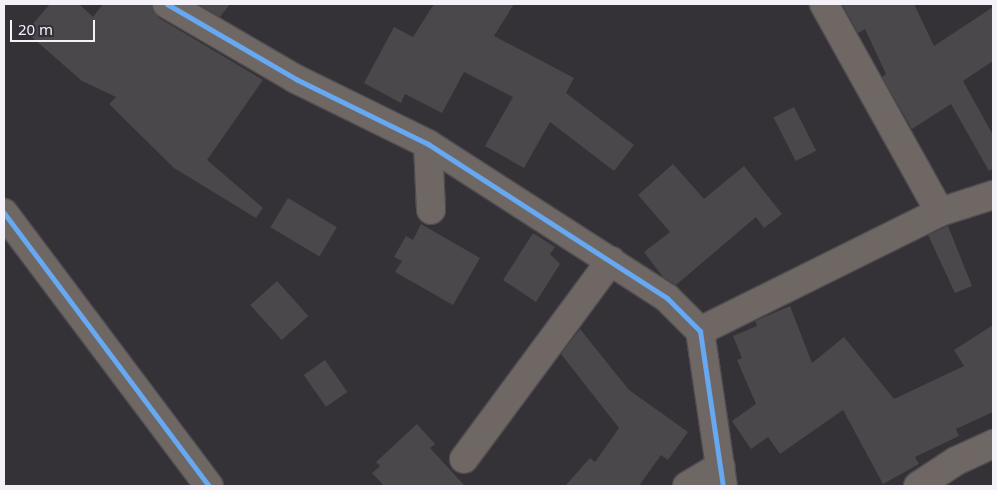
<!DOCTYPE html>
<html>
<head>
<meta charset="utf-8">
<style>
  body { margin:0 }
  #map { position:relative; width:997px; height:490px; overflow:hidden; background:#343137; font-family:"Noto Sans",sans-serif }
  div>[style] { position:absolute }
  .building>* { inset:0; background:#4b484b; transform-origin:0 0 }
  .roads { filter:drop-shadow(1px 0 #4f4d51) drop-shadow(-1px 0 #4f4d51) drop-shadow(0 1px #4f4d51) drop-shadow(0 -1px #4f4d51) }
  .minor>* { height:28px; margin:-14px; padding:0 14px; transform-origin:14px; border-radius:14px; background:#6e6764 }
  .cycleway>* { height:5px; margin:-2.5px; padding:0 2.5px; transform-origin:2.5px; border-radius:2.5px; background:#66a8f1 }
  span { translate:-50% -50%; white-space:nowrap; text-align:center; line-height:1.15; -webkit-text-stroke:4.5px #332f39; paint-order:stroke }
  .frame { position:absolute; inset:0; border:5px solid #f4f1f8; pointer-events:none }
  .scale { position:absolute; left:10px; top:20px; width:85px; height:22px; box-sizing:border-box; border:2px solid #f4f1f8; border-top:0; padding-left:6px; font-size:15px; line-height:18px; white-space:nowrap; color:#f4f1f8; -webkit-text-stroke:4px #332f39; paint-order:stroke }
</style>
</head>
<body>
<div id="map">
  <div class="building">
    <i style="clip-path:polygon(50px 4px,79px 4px,93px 17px,103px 4px,151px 4px,159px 18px,263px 80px,207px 160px,263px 208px,256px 218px,174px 168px,109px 104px,116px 97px,82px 81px,26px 32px)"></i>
    <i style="clip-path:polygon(198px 4px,230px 4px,220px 17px)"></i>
    <i style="clip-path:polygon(434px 4px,514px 4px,494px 36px,574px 78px,566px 93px,634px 145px,614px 171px,550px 122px,524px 168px,485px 146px,513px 97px,464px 72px,442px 113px,405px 94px,401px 103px,364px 83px,394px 27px,413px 37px)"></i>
    <i style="clip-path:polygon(842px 4px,914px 4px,934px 46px,993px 7px,993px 61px,963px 81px,993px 135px,993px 168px,989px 171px,951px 104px,912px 129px,882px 77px,886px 74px,865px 29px,858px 33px)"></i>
    <i style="left:794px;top:107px;width:49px;height:23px;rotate:63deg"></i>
    <i style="clip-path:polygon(673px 164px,704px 199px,744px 166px,782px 214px,764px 228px,756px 217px,676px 285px,663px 277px,644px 252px,670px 232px,638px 195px)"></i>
    <i style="left:288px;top:198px;width:57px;height:34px;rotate:31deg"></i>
    <i style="clip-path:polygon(421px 224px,480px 258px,453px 305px,395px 272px,402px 261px,394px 257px,406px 236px,413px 240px)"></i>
    <i style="clip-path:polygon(948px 226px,972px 286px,955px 293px,928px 235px)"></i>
    <i style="clip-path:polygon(533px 233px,555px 247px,550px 254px,560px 264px,536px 302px,503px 280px)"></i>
    <i style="left:277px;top:281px;width:47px;height:36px;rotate:48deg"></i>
    <i style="clip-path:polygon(790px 306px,812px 363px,844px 337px,894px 399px,964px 366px,954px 350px,993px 325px,993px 412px,956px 429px,959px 436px,915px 457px,919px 464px,883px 484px,843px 410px,780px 454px,768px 437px,751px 449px,732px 421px,756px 404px,737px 360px,742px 358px,733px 336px,757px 326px,755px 321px)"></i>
    <i style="clip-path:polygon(580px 329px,629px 390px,688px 432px,668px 460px,661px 455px,639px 486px,565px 486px,590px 458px,595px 462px,619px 428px,561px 354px)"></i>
    <i style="left:325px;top:360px;width:39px;height:26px;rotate:55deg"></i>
    <i style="clip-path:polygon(417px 424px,435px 444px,430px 448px,465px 486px,384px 486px,372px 473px,380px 466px,376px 462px)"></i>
  </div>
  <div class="roads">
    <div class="minor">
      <i style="left:167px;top:4px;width:149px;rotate:30.2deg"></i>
      <i style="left:296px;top:79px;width:147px;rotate:26.2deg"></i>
      <i style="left:428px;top:144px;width:284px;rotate:32.8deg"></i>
      <i style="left:667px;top:298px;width:47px;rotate:45deg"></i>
      <i style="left:700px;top:331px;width:157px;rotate:81.6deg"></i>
      <i style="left:824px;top:4px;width:238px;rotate:60.9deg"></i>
      <i style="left:428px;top:144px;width:66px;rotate:87.4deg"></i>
      <i style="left:4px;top:213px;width:341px;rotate:53.1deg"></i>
      <i style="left:700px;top:331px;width:268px;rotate:-26.4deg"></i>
      <i style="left:940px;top:212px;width:56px;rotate:-17.8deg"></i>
      <i style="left:464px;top:459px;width:247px;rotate:-53.5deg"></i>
      <i style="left:687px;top:486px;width:39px;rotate:-31deg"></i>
      <i style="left:918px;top:486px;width:45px;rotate:-33.3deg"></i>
      <i style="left:956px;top:461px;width:41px;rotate:-24.7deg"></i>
    </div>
  </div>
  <div class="cycleway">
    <i style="left:167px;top:4px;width:149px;rotate:30.2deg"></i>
    <i style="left:296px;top:79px;width:147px;rotate:26.2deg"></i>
    <i style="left:428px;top:144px;width:284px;rotate:32.8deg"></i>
    <i style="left:667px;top:298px;width:47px;rotate:45deg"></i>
    <i style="left:700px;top:331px;width:157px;rotate:81.6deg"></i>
    <i style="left:4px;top:213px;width:341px;rotate:53.1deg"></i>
  </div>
  <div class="frame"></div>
  <div class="scale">20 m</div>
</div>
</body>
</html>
